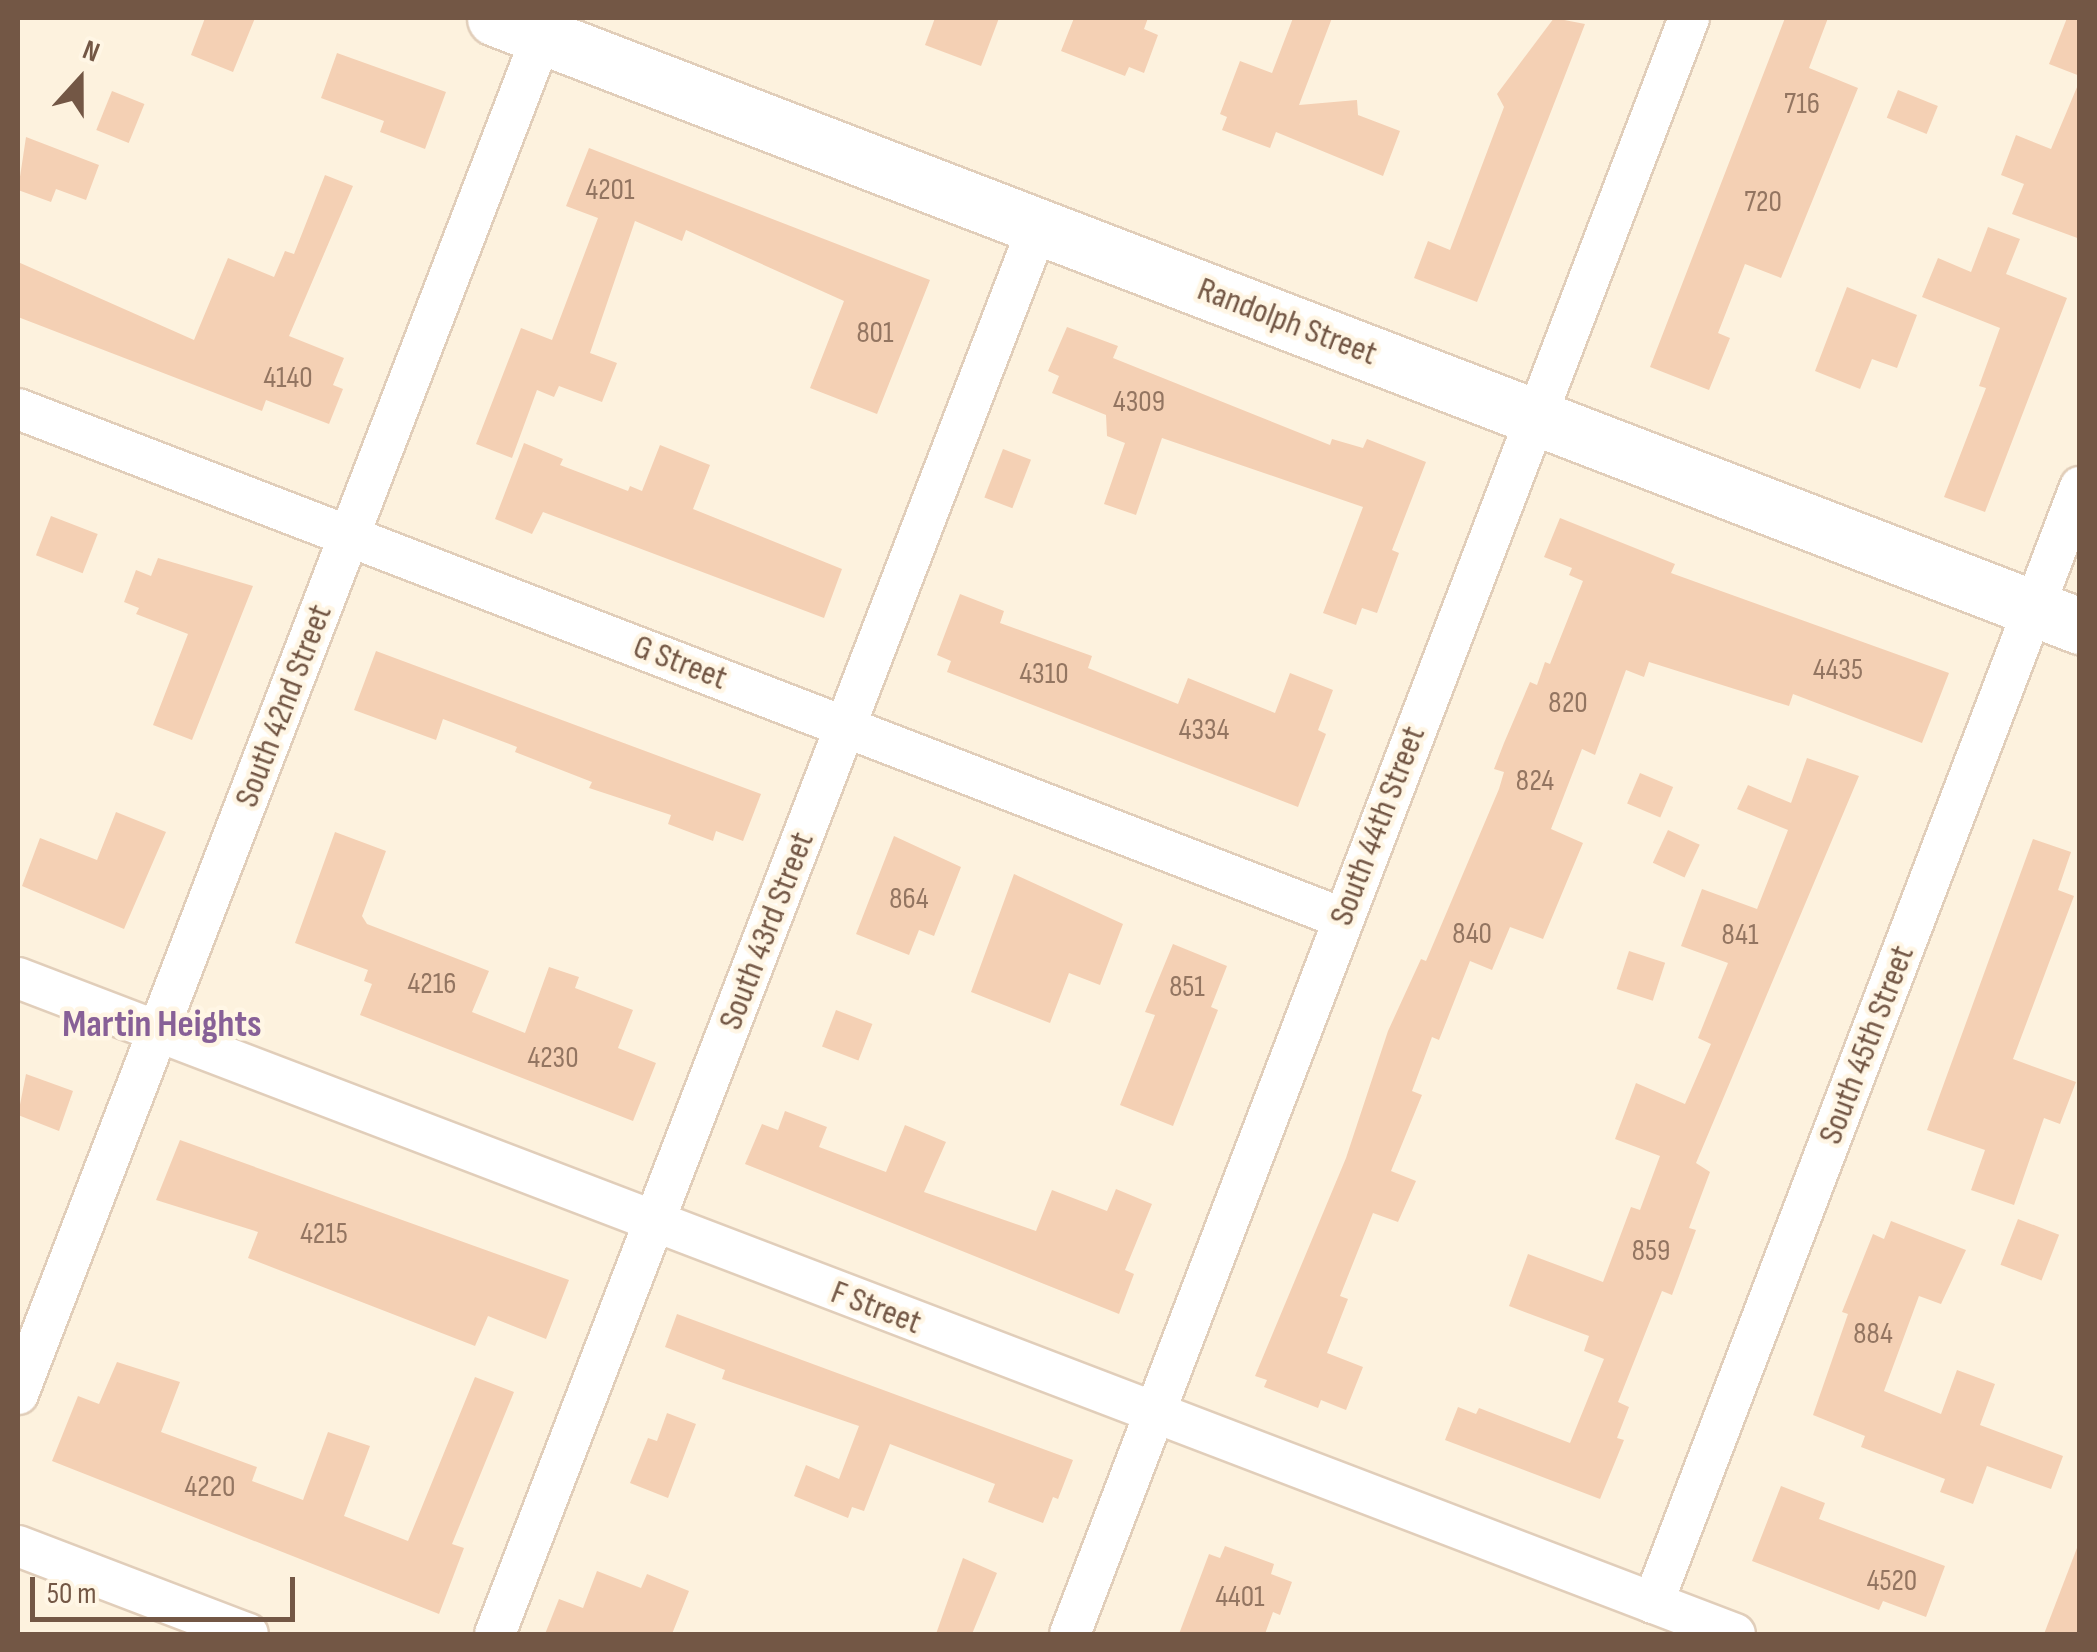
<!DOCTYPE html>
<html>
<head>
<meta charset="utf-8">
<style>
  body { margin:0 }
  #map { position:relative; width:2097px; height:1652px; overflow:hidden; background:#fdf2de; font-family:"Sofia Sans Condensed",sans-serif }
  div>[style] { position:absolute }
  .building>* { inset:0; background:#f4d0b4; transform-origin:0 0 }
  .roads { filter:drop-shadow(2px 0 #e1ceba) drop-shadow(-2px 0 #e1ceba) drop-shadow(0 2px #e1ceba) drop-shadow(0 -2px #e1ceba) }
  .minor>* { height:40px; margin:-20px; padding:0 20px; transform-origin:20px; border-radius:20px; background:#fff }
  .secondary>* { height:55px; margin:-27.5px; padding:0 27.5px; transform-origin:27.5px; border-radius:27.5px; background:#fff }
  span { translate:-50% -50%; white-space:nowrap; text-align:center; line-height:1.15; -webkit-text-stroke:9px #fff6e5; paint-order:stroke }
  .number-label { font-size:30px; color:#937561 }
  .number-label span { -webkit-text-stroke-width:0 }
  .street-label { font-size:35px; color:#735745 }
  .neighbourhood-label { font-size:38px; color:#876097; font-weight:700 }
  .frame { position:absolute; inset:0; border:20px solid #735745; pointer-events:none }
  .north { position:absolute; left:30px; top:30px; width:100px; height:100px; -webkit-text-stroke:8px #fff6e5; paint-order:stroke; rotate:21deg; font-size:28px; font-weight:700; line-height:40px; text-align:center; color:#735745 }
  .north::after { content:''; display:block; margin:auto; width:35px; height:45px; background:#735745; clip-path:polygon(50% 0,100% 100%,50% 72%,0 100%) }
  .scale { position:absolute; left:30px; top:1577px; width:265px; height:45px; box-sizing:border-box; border:5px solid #735745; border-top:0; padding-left:12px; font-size:30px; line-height:35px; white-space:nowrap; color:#735745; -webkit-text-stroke:8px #fff6e5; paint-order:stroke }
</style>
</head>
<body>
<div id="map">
  <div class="building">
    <i style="clip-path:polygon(205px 18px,255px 18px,233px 72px,191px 55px)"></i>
    <i style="clip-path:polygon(935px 18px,999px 18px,981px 66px,925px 45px)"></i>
    <i style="clip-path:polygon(1074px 18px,1148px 18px,1144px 29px,1158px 35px,1144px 73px,1129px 67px,1125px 76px,1061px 51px)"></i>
    <i style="clip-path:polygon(1293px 18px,1332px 18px,1299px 105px,1357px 100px,1358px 115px,1400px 131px,1383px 176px,1276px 132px,1270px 148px,1222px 130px,1227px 117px,1220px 114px,1240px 61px,1272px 73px)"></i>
    <i style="clip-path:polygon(1554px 18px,1585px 24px,1477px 302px,1414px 278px,1428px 241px,1450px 250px,1504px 107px,1497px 94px)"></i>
    <i style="clip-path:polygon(1785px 18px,1828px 18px,1809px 68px,1858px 88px,1781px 278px,1745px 264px,1718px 333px,1730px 338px,1709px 390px,1650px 367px)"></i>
    <i style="clip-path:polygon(2067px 18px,2080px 18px,2080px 76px,2049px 64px)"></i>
    <i style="clip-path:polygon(337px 53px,446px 92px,425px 149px,380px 132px,384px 121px,321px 98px)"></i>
    <i style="clip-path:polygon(2080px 80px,2080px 239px,2012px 214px,2024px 184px,2001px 175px,2016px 135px,2051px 149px)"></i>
    <i style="left:1898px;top:90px;width:43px;height:30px;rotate:22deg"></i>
    <i style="left:112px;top:91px;width:35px;height:42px;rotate:22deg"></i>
    <i style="clip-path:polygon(26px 137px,99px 165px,86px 200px,56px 189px,51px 202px,18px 190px)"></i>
    <i style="clip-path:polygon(589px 148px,930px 280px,877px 414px,810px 388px,844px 301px,686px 230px,682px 241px,635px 221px,590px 353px,617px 363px,602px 402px,559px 386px,554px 397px,537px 390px,512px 458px,476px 444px,521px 328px,552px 340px,598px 218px,566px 206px)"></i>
    <i style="clip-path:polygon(325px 175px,353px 186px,289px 336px,344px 358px,333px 385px,343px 389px,329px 424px,266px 400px,262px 411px,18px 317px,18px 262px,194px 340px,228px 258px,274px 277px,285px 251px,294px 254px)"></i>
    <i style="clip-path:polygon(1988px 227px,2020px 239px,2006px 274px,2067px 298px,1985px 512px,1944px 497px,1986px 388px,1979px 386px,2000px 328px,1922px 297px,1938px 258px,1971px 272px)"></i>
    <i style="clip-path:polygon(1847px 287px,1917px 315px,1897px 368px,1872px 359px,1860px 389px,1815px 371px)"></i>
    <i style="clip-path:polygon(1067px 327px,1118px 346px,1113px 358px,1330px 445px,1332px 439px,1363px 448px,1367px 439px,1426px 462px,1392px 550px,1399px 553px,1377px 613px,1362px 608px,1356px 625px,1323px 613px,1363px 507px,1162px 438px,1136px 515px,1104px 504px,1125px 443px,1107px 436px,1106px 415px,1052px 393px,1059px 376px,1048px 371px)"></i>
    <i style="clip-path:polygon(524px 443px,563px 459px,560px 465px,628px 491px,630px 486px,642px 491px,660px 445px,710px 465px,693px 509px,842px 569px,824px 618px,543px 512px,532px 534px,495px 519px)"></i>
    <i style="left:1003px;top:449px;width:30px;height:52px;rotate:21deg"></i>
    <i style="left:51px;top:516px;width:50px;height:42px;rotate:21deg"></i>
    <i style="clip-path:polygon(1560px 518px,1675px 564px,1671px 573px,1949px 673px,1922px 743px,1793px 694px,1789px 706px,1649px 662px,1644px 677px,1626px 670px,1595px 755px,1582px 749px,1551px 829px,1583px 843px,1543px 939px,1510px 927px,1492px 970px,1470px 961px,1439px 1040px,1432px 1037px,1412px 1091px,1422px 1095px,1391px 1171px,1416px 1181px,1398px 1222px,1373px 1213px,1340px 1296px,1348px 1299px,1327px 1353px,1363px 1367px,1346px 1410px,1321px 1400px,1318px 1408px,1264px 1387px,1267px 1380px,1255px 1376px,1346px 1158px,1388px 1031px,1421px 959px,1426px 961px,1499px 789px,1504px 772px,1494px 769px,1504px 743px,1530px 682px,1537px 685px,1545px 662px,1550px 664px,1583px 581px,1569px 575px,1572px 568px,1544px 557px)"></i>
    <i style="clip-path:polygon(158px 558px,253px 586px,192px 740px,153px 725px,188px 634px,136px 614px,139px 608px,124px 602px,136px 570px,151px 576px)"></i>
    <i style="clip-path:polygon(960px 594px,1004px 611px,1000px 623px,1092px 656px,1088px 668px,1178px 704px,1188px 678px,1275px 713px,1290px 673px,1333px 690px,1318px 730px,1326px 734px,1298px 807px,947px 672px,951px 661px,937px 655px)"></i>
    <i style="clip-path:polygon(376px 651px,761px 794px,743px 841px,716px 831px,713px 841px,668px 824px,671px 815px,589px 788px,592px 782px,515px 752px,517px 747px,443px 719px,436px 740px,354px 710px)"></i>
    <i style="clip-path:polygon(1807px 758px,1859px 776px,1696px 1163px,1710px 1172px,1689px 1228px,1696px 1230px,1672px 1295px,1662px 1291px,1618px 1402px,1629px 1407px,1617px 1438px,1624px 1440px,1600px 1499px,1445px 1440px,1458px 1407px,1476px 1414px,1479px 1408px,1570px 1443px,1604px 1359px,1584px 1351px,1589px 1336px,1509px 1306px,1528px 1254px,1603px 1282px,1631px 1207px,1640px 1210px,1660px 1156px,1615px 1139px,1636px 1083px,1685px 1104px,1711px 1044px,1698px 1038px,1728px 963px,1681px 946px,1702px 889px,1757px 909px,1788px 830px,1737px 809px,1748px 785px,1791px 803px)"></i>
    <i style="left:1640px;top:773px;width:36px;height:33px;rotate:23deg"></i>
    <i style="clip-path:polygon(116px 812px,166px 832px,124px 929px,22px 886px,40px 838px,97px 860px)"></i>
    <i style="left:1668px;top:830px;width:35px;height:36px;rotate:25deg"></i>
    <i style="clip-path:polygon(335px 832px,386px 851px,362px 916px,367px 924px,489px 971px,472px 1012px,525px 1033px,549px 967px,579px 977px,575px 988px,633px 1010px,618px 1048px,656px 1063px,633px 1121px,360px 1015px,372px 984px,364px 981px,368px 970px,295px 943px)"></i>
    <i style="clip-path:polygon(894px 836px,961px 867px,934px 936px,919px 930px,909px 955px,856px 934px)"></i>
    <i style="clip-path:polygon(2033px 839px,2071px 852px,2058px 890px,2074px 896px,2013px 1059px,2076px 1082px,2060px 1124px,2044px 1118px,2014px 1205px,1971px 1190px,1985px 1150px,1927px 1130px)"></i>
    <i style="clip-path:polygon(1014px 874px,1123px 924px,1100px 985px,1069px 973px,1050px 1023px,971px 992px)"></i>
    <i style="clip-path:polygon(1173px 944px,1227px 966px,1211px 1007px,1218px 1010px,1173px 1126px,1120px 1105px,1155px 1015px,1145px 1012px)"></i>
    <i style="left:1629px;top:951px;width:38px;height:40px;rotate:18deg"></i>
    <i style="left:836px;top:1010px;width:39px;height:39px;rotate:21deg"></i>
    <i style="clip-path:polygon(26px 1074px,73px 1091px,59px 1131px,18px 1115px)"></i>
    <i style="clip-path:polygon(785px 1111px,827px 1127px,819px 1147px,886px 1172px,905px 1125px,946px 1142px,924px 1192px,1036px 1231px,1052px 1190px,1107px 1211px,1116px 1189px,1152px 1204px,1125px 1270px,1134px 1274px,1119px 1314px,745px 1164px,762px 1124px,778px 1130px)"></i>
    <i style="clip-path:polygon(180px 1140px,569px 1280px,546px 1339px,488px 1316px,475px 1346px,248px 1258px,258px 1232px,156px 1200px)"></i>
    <i style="left:2018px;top:1219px;width:44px;height:49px;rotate:21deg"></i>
    <i style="clip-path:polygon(1891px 1221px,1966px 1250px,1941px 1304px,1919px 1296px,1884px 1391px,1941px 1414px,1957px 1370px,1995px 1384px,1980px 1425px,2063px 1456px,2051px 1489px,1987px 1466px,1973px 1504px,1940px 1492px,1945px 1479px,1861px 1447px,1865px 1436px,1813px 1415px,1848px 1314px,1842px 1312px,1873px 1234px,1884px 1239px)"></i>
    <i style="clip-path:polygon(677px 1314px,1073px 1460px,1058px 1499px,1053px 1497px,1043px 1523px,988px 1502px,995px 1484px,890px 1444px,864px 1511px,852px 1507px,848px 1518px,794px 1496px,806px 1465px,839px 1479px,859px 1426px,722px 1379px,725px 1370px,665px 1347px)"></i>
    <i style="clip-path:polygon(117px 1362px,180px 1382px,161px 1432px,257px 1467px,252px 1481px,303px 1500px,328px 1432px,370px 1446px,344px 1516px,408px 1541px,475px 1377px,514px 1392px,452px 1544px,464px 1548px,439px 1614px,52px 1461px,78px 1396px,99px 1404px)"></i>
    <i style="clip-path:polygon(667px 1413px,696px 1424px,668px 1498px,630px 1483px,648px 1438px,657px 1441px)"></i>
    <i style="clip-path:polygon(1781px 1486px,1825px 1503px,1819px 1519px,1945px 1566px,1926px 1617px,1883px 1601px,1879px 1610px,1752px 1561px)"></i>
    <i style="clip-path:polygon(1225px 1546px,1274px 1564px,1271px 1574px,1292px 1582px,1280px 1615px,1273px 1612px,1265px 1634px,1179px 1634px,1209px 1554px,1220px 1558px)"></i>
    <i style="clip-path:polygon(2077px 1548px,2080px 1634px,2044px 1634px)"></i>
    <i style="clip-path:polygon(963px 1558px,997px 1573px,972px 1634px,936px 1634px)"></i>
    <i style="clip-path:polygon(597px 1571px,641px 1588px,647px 1574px,689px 1591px,672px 1634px,545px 1634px,559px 1599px,583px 1608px)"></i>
  </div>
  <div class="roads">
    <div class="minor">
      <i style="left:18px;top:409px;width:1418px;rotate:21.03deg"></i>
      <i style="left:18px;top:978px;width:1838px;rotate:20.91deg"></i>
      <i style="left:18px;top:1394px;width:1475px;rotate:-68.9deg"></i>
      <i style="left:18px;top:1546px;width:246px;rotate:20.9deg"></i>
      <i style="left:1653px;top:1603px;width:1195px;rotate:-69.06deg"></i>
      <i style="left:495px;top:1634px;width:1508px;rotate:-68.9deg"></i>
      <i style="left:1070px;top:1634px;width:1730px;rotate:-69.04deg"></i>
    </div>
    <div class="secondary">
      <i style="left:495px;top:18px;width:1698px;rotate:20.99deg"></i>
    </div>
  </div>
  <div class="number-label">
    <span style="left:1802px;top:104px">716</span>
    <span style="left:610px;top:190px">4201</span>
    <span style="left:1763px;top:202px">720</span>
    <span style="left:875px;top:333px">801</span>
    <span style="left:288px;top:378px">4140</span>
    <span style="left:1139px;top:402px">4309</span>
    <span style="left:1838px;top:670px">4435</span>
    <span style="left:1044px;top:674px">4310</span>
    <span style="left:1568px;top:703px">820</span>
    <span style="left:1204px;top:730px">4334</span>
    <span style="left:1535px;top:781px">824</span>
    <span style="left:909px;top:899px">864</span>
    <span style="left:1472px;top:934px">840</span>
    <span style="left:1740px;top:935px">841</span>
    <span style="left:432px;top:984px">4216</span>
    <span style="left:1187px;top:987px">851</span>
    <span style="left:553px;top:1058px">4230</span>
    <span style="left:324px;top:1234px">4215</span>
    <span style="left:1651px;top:1251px">859</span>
    <span style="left:1873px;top:1334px">884</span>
    <span style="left:210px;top:1487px">4220</span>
    <span style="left:1892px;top:1581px">4520</span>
    <span style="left:1240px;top:1597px">4401</span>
  </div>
  <div class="street-label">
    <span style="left:1287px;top:322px;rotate:21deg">Randolph Street</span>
    <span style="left:680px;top:663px;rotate:21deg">G Street</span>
    <span style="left:284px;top:706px;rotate:-69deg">South 42nd Street</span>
    <span style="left:1378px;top:826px;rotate:-69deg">South 44th Street</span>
    <span style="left:767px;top:931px;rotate:-69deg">South 43rd Street</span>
    <span style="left:1867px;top:1045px;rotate:-69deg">South 45th Street</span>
    <span style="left:876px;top:1308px;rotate:21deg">F Street</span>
  </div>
  <div class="neighbourhood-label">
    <span style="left:162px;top:1025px">Martin Heights</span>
  </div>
  <div class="frame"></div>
  <div class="north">N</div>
  <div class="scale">50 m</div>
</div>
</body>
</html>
